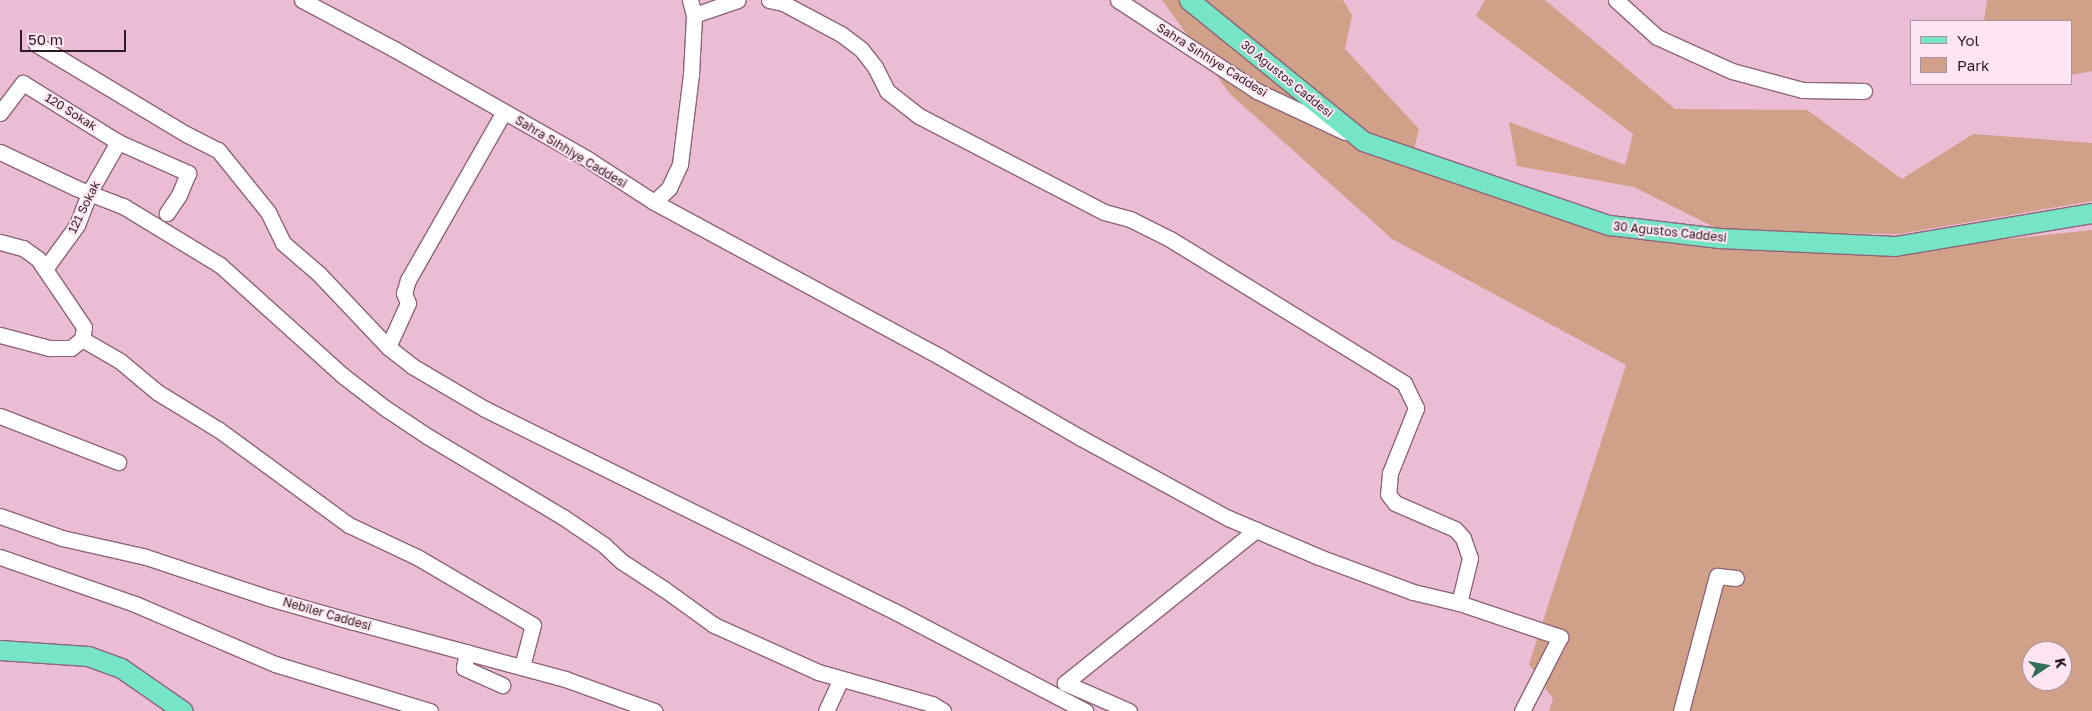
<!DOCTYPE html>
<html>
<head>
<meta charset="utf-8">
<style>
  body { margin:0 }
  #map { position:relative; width:2092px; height:711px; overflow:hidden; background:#ebbdd5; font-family:"Golos Text",sans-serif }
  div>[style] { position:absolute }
  .green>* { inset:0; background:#d1a088 }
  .roads { filter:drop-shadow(1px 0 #8d6479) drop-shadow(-1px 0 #8d6479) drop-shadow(0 1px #8d6479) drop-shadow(0 -1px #8d6479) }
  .minor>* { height:15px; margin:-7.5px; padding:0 7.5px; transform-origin:7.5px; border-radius:7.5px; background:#fff }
  .major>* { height:19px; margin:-9.5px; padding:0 9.5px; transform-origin:9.5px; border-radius:9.5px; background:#76e5c5 }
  span { translate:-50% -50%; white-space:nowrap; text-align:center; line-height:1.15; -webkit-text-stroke:4px #fee5f1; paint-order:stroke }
  .street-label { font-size:12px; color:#2c1b24 }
  .legend { position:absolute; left:1910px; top:20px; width:162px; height:65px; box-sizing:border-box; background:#fee5f1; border:1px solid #aa949f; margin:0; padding:6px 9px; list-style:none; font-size:15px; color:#2c1b24 }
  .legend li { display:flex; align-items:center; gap:10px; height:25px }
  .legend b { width:25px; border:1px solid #aa949f }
  .north { position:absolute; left:2022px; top:641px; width:50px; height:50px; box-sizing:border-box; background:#fee5f1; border:1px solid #aa949f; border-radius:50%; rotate:78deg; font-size:14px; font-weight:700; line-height:20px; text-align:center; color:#2c1b24 }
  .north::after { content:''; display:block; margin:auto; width:18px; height:22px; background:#336e58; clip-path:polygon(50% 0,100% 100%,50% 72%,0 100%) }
  .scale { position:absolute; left:20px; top:30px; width:106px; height:22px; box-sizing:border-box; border:2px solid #2c1b24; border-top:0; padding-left:6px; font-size:15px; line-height:18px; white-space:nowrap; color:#2c1b24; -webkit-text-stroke:4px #fee5f1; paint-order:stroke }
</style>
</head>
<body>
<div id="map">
  <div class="green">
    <i style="clip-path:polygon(evenodd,1162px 0,1343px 0,1352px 15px,1345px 49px,1419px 129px,1411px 162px,1612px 233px,1904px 250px,2092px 230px,2092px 711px,1549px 711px,1553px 699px,1529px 664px,1626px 365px,1392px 239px,1230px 94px,1162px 0,2032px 651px,2062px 651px,2062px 681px,2032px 681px,2032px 651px)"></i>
    <i style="clip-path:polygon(1485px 0,1545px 0,1675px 109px,1807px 110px,1902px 179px,1973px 134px,2092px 143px,2092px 201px,1899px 234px,1724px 232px,1634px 187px,1517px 166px,1509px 122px,1625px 165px,1633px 134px,1476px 16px)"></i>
    <i style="clip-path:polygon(1987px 0,2092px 0,2092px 71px,2071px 75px,2071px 21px,1984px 21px)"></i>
  </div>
  <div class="roads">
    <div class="minor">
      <i style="left:302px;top:0;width:104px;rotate:28deg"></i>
      <i style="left:394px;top:49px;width:224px;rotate:29.6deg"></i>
      <i style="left:589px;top:160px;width:77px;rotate:32.9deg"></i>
      <i style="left:654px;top:202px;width:21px;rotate:-43deg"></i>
      <i style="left:669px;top:188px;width:26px;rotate:-65deg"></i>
      <i style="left:680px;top:164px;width:90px;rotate:-83deg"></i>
      <i style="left:691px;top:75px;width:60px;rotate:-87.1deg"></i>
      <i style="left:694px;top:15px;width:16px;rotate:-105deg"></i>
      <i style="left:769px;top:0;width:14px;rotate:12deg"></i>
      <i style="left:783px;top:3px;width:66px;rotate:28.1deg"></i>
      <i style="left:841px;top:34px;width:25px;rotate:37deg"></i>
      <i style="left:861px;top:49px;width:23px;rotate:52deg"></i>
      <i style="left:875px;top:67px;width:27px;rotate:63deg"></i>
      <i style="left:887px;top:91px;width:41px;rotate:38deg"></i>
      <i style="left:919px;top:116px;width:208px;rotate:27.4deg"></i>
      <i style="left:1104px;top:212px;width:27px;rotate:15deg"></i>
      <i style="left:1130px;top:219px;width:45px;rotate:26.6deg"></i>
      <i style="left:1170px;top:239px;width:275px;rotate:31.6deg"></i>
      <i style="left:1404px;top:383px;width:28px;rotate:64deg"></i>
      <i style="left:1416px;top:408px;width:70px;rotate:111.8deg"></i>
      <i style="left:1390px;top:473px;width:21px;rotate:95deg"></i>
      <i style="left:1388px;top:494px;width:11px;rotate:52deg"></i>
      <i style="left:1395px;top:503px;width:65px;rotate:23.4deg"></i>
      <i style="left:1455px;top:529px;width:12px;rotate:48deg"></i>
      <i style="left:1463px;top:538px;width:21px;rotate:71deg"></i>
      <i style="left:1470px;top:558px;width:46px;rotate:103.7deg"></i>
      <i style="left:1459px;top:603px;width:107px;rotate:18.6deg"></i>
      <i style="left:1560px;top:637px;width:83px;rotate:117.2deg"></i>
      <i style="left:1118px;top:0;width:166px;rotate:33.2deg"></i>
      <i style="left:1257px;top:91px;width:97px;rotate:25deg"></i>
      <i style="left:1616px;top:0;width:55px;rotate:42.1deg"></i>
      <i style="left:1657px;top:37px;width:82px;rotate:24.4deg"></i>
      <i style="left:1732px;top:71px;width:73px;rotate:15deg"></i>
      <i style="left:1803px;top:90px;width:61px;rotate:0.9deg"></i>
      <i style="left:694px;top:15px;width:46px;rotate:-18.8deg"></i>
      <i style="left:36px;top:44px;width:175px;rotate:31deg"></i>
      <i style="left:186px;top:134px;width:36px;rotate:27deg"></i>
      <i style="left:218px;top:150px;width:80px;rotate:51.1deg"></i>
      <i style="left:268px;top:212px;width:34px;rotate:64deg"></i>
      <i style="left:283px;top:243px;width:48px;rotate:40.7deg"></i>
      <i style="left:319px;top:274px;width:100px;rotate:46.6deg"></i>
      <i style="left:388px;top:347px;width:31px;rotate:38deg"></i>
      <i style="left:412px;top:366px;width:85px;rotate:30.5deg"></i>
      <i style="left:485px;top:409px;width:456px;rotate:26.3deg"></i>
      <i style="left:894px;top:611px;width:216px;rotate:27.6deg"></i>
      <i style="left:0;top:113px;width:38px;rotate:-53deg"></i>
      <i style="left:23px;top:83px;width:112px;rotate:31.8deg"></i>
      <i style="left:118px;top:142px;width:77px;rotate:23.9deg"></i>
      <i style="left:188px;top:173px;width:24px;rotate:112deg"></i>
      <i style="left:179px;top:195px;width:22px;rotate:124deg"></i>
      <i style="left:0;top:152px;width:84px;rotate:25.3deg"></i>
      <i style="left:76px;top:188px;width:50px;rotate:21deg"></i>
      <i style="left:123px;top:206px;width:114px;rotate:31.3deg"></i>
      <i style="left:220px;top:265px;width:164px;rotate:42deg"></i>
      <i style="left:342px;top:375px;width:54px;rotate:37.5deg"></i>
      <i style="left:385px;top:408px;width:50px;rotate:33.7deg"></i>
      <i style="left:427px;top:436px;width:158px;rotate:30.8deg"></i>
      <i style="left:563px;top:517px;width:50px;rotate:34.3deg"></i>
      <i style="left:604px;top:545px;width:23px;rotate:43deg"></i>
      <i style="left:621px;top:561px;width:51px;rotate:33.1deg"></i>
      <i style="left:664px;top:589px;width:62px;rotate:35.8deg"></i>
      <i style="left:714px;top:625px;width:114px;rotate:24.3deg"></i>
      <i style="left:818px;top:672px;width:118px;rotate:15.7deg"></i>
      <i style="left:932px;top:704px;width:13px;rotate:32deg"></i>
      <i style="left:654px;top:202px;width:324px;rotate:28.4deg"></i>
      <i style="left:939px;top:356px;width:164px;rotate:30deg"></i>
      <i style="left:1081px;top:438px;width:167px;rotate:28.6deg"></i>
      <i style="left:1228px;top:518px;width:99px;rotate:23.2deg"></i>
      <i style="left:1319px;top:557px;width:100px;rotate:20.4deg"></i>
      <i style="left:1413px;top:592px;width:47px;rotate:13.4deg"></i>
      <i style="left:0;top:242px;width:24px;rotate:15deg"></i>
      <i style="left:23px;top:248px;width:19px;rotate:36deg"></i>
      <i style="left:38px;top:259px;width:82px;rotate:55.9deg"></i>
      <i style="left:84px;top:327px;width:12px;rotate:99deg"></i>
      <i style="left:45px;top:269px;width:54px;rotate:-54deg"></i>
      <i style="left:77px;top:225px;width:34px;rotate:-69deg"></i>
      <i style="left:89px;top:193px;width:59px;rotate:-60.4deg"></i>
      <i style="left:0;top:335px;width:51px;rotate:14.9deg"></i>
      <i style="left:49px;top:348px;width:22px"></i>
      <i style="left:71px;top:348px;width:14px;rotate:-39deg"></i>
      <i style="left:82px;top:339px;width:44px;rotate:30.1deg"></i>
      <i style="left:120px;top:361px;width:48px;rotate:40deg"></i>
      <i style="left:157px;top:392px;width:73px;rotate:31.5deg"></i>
      <i style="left:219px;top:430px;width:161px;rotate:36.2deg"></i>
      <i style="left:349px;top:525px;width:75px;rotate:25.2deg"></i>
      <i style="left:417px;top:557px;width:134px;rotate:30.4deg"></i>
      <i style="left:533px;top:625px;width:42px;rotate:105deg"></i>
      <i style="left:388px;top:347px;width:48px;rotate:-65.6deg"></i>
      <i style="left:408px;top:303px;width:11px;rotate:-112deg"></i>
      <i style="left:404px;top:293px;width:14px;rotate:-73deg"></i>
      <i style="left:408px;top:280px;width:193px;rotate:-60.3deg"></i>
      <i style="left:0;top:416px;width:127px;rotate:21.3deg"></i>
      <i style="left:0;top:516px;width:66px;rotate:19.5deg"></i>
      <i style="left:62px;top:538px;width:86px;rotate:12.7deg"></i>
      <i style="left:146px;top:557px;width:130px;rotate:18.4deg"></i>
      <i style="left:269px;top:598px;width:88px;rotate:15.8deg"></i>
      <i style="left:354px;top:622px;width:219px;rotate:15.1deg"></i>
      <i style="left:565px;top:679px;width:95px;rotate:19.8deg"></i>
      <i style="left:0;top:557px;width:143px;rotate:19.2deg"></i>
      <i style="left:135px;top:604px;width:152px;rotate:23.2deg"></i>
      <i style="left:275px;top:664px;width:162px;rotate:16.9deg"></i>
      <i style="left:467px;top:652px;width:16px;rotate:101deg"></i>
      <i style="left:464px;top:668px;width:42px;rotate:24.1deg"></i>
      <i style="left:826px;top:711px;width:35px;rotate:-65deg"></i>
      <i style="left:1129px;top:711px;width:70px;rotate:-156.4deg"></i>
      <i style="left:1065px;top:683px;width:245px;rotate:-38.7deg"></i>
      <i style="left:1681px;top:711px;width:140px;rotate:-75.1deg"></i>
      <i style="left:1717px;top:576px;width:19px;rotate:6deg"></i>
    </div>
    <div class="major">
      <i style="left:1189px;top:0;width:224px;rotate:39deg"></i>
      <i style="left:1363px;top:141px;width:260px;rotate:18.9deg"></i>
      <i style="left:1609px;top:225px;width:111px;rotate:6.7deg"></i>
      <i style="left:1719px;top:238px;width:176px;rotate:2.6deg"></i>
      <i style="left:1895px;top:246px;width:200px;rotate:-9.5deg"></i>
      <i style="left:0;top:650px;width:88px;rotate:3.9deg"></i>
      <i style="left:88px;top:656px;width:35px;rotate:20deg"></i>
      <i style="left:121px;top:668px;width:75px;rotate:34.7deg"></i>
    </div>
  </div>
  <div class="street-label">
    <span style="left:1212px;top:60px;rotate:32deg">Sahra Sıhhiye Caddesi</span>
    <span style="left:1287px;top:79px;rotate:39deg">30 Ağustos Caddesi</span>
    <span style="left:71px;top:112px;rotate:32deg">120 Sokak</span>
    <span style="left:571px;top:152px;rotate:31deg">Sahra Sıhhiye Caddesi</span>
    <span style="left:84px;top:207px;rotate:-64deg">121 Sokak</span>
    <span style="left:1670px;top:232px;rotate:6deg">30 Ağustos Caddesi</span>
    <span style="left:327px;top:614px;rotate:16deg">Nebiler Caddesi</span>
  </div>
  <ul class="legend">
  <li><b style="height:6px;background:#76e5c5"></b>Yol</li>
  <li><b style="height:14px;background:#d1a088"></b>Park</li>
  </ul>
  <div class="north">K</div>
  <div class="scale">50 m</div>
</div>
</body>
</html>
